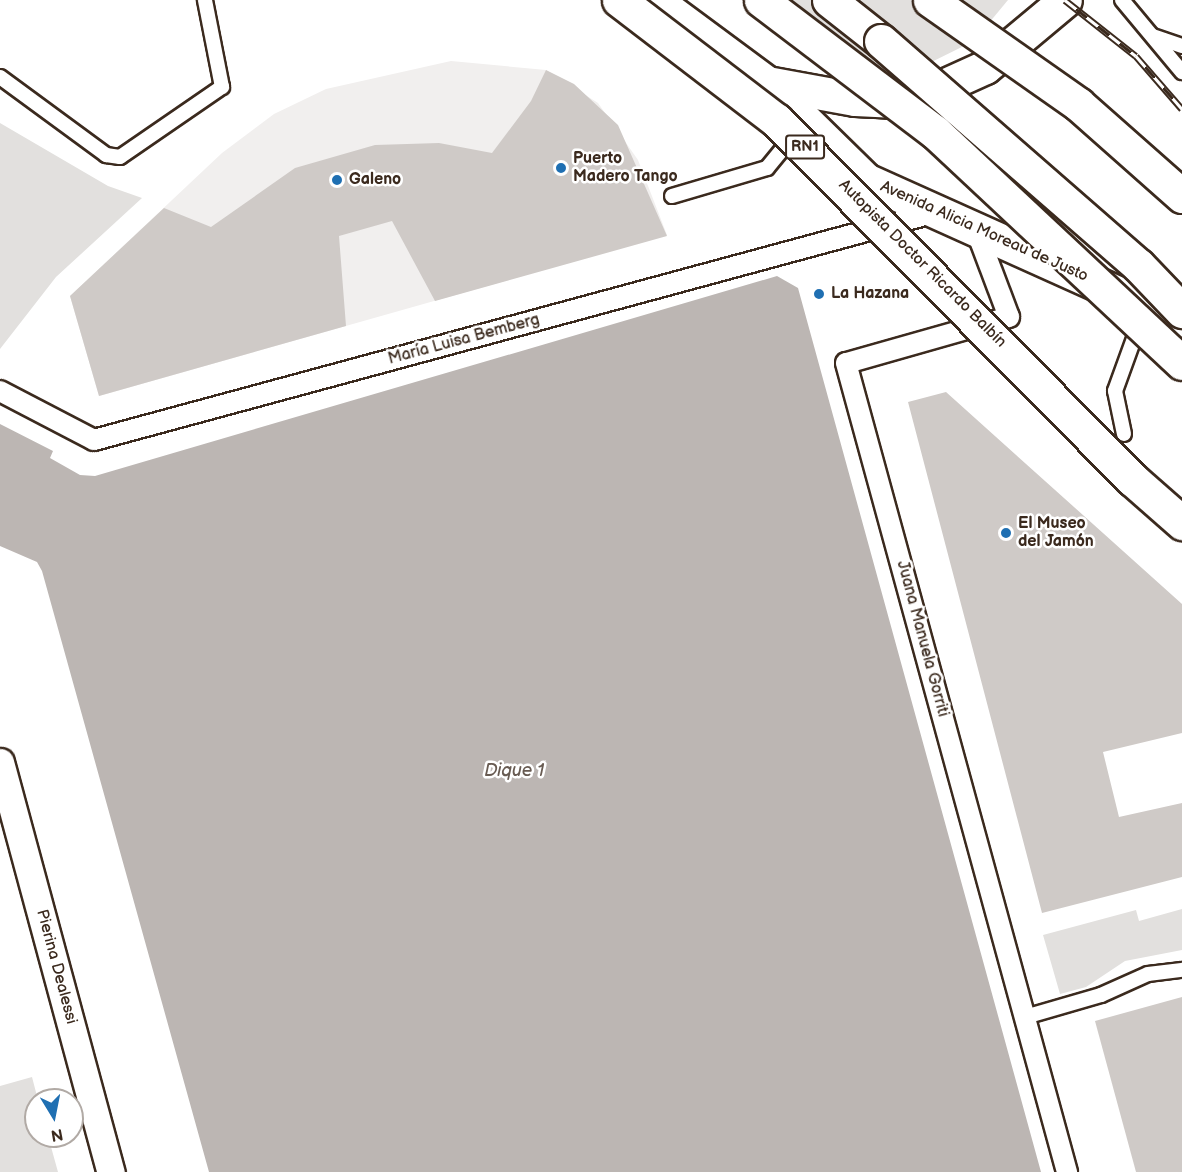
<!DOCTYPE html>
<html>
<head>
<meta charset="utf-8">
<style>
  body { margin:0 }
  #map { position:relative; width:1182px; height:1172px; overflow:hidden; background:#fff; font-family:"Balsamiq Sans",sans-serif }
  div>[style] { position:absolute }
  .built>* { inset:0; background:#f1efee }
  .green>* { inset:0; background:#e2e0de }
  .water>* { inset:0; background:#bcb6b3 }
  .building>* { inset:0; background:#cfcac7 }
  .roads { filter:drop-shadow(2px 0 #3b2a1e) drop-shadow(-2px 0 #3b2a1e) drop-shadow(0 2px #3b2a1e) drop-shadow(0 -2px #3b2a1e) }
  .service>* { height:14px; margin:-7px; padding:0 7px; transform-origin:7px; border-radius:7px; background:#fff }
  .pedestrian>* { height:20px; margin:-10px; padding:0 10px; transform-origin:10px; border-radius:10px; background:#fff }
  .minor>* { height:27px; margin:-13.5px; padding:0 13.5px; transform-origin:13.5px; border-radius:13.5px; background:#fff }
  .secondary>* { height:33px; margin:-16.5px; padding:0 16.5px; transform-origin:16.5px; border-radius:16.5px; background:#fff }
  .motorway>* { height:33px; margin:-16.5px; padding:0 16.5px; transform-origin:16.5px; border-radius:16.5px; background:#fff }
  .rail>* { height:7px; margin-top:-3.5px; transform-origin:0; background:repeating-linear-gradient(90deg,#fff 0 14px,#3b2a1e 0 28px); box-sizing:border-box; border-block:2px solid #3b2a1e }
  .bridges { filter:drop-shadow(2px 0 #3b2a1e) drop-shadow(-2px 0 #3b2a1e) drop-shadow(0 2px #3b2a1e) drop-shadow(0 -2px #3b2a1e) }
  .motorway-bridge>* { height:33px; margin:-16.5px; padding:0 16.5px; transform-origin:16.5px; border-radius:16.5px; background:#fff }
  .dots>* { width:16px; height:16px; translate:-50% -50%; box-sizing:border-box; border:3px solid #fff; border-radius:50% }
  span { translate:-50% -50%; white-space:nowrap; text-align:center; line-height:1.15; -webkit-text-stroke:5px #fff; paint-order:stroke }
  .shield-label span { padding:2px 4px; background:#fff; border:2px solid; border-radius:4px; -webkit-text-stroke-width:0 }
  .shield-label { font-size:15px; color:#3b2a1e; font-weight:700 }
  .poi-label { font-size:16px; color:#3b2a1e; font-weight:700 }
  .left { translate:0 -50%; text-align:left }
  .street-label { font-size:16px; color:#3b2a1e }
  .water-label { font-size:18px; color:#685b52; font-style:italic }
  .north { position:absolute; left:24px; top:1088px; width:60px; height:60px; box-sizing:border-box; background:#fff; border:2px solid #b1aaa5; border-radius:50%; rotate:170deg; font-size:16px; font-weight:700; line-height:24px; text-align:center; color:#3b2a1e }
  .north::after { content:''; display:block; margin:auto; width:21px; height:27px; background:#1f6fb2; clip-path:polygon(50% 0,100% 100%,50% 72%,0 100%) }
</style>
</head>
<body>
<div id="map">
  <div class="built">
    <i style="clip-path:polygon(451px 61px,546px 70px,598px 103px,638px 160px,667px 235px,99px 396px,70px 296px,222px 153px,274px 114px,326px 89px)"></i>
  </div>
  <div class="green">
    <i style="clip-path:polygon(745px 0,1008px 0,974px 41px,893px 81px)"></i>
    <i style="clip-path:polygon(0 123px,108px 186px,142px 198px,56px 277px,0 349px)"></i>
    <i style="clip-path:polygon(1182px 909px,1182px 950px,1125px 961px,1086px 987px,1060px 994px,1043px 935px,1136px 910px,1139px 921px)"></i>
    <i style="clip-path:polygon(32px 1077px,38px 1100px,36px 1136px,48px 1136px,58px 1172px,0 1172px,0 1086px)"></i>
  </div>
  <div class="water">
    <i style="clip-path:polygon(777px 276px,798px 288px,1041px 1172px,209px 1172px,42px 571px,37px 562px,0 546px,0 424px,53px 451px,50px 458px,80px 475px,95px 476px)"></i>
  </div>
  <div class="building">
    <i style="clip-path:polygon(546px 70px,574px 84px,618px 125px,667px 236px,435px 301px,392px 221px,339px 236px,346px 326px,99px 396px,70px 296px,164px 208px,211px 227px,295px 168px,375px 145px,439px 143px,492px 153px,531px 101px)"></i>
    <i style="clip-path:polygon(946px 392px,1182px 604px,1182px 733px,1103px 752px,1119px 817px,1182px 803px,1182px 877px,1042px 913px,908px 402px)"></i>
    <i style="clip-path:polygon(1182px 997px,1182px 1172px,1136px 1172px,1095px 1021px)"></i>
  </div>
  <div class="roads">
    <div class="service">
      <i style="left:1122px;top:0;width:94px;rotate:50.2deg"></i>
      <i style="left:1153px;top:36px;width:31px;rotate:19deg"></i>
      <i style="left:0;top:77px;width:132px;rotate:36.3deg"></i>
      <i style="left:106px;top:155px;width:14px;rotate:8deg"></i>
      <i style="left:120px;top:157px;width:124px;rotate:-34.5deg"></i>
      <i style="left:222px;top:87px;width:89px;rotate:-101.1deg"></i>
      <i style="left:672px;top:196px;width:99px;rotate:-16.4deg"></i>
      <i style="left:767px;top:168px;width:43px;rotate:-50.7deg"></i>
      <i style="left:1124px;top:434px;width:44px;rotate:-101.8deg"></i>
      <i style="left:1115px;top:391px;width:73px;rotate:-70.1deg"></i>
      <i style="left:1025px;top:1017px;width:79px;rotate:-16.1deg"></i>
      <i style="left:1101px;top:995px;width:51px;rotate:-24.1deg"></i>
      <i style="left:1148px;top:974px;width:34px;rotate:-7deg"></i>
    </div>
    <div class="pedestrian">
      <i style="left:975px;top:227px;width:96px;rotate:69.3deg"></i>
      <i style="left:1009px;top:317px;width:169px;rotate:164.2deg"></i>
      <i style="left:846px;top:363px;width:839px;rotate:74.72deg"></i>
      <i style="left:0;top:391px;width:106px;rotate:27.5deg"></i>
      <i style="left:94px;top:440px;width:872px;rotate:-15.15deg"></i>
    </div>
    <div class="minor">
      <i style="left:0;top:762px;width:425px;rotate:74.9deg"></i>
    </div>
    <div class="secondary">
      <i style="left:655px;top:0;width:139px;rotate:36.5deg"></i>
      <i style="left:767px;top:83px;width:139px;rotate:44.4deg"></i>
      <i style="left:866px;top:180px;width:285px;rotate:24.2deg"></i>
      <i style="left:1126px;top:297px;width:70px;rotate:36.9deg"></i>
      <i style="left:767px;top:83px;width:89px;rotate:10.3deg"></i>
      <i style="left:855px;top:99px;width:36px;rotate:3deg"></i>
      <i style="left:891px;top:101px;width:40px;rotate:-13deg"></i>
      <i style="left:930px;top:92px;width:60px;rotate:-24.4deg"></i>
      <i style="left:985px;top:67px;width:104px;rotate:-39.9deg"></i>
    </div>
    <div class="motorway">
      <i style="left:829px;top:0;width:66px;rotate:38.3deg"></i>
    </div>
  </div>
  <div class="rail">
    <i style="left:1065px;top:0;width:90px;rotate:38.3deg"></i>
    <i style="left:1136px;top:56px;width:70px;rotate:49deg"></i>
  </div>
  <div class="bridges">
    <div class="motorway-bridge">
      <i style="left:619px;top:0;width:198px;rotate:37.4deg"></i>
      <i style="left:776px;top:120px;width:506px;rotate:45.24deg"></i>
      <i style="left:1132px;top:479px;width:67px;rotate:41.3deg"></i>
      <i style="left:761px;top:0;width:218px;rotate:37.2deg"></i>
      <i style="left:935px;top:132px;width:338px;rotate:43.1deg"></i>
      <i style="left:930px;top:0;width:181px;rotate:35.1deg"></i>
      <i style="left:1078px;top:104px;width:139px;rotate:41.5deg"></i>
      <i style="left:881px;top:41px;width:341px;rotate:41.1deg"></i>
      <i style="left:1138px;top:265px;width:64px;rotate:46.3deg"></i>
    </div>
  </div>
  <div class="dots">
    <i style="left:561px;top:168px;background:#1f6fb2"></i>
    <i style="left:337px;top:180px;background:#1f6fb2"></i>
    <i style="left:819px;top:294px;background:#1f6fb2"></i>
    <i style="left:1006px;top:533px;background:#1f6fb2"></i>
  </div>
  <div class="shield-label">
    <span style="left:805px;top:147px">RN1</span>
  </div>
  <div class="poi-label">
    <span class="left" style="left:573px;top:168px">Puerto<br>Madero Tango</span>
    <span class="left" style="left:349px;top:180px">Galeno</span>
    <span class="left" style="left:831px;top:294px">La Hazana</span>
    <span class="left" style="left:1018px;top:533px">El Museo<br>del Jamón</span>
  </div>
  <div class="street-label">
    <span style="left:984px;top:232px;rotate:24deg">Avenida Alicia Moreau de Justo</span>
    <span style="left:922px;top:264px;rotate:45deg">Autopista Doctor Ricardo Balbín</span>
    <span style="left:464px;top:340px;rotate:-15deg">María Luisa Bemberg</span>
    <span style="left:922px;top:639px;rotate:75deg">Juana Manuela Gorriti</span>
    <span style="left:56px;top:967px;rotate:75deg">Pierina Dealessi</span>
  </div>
  <div class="water-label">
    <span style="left:514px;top:771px">Dique 1</span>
  </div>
  <div class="north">N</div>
</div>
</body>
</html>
